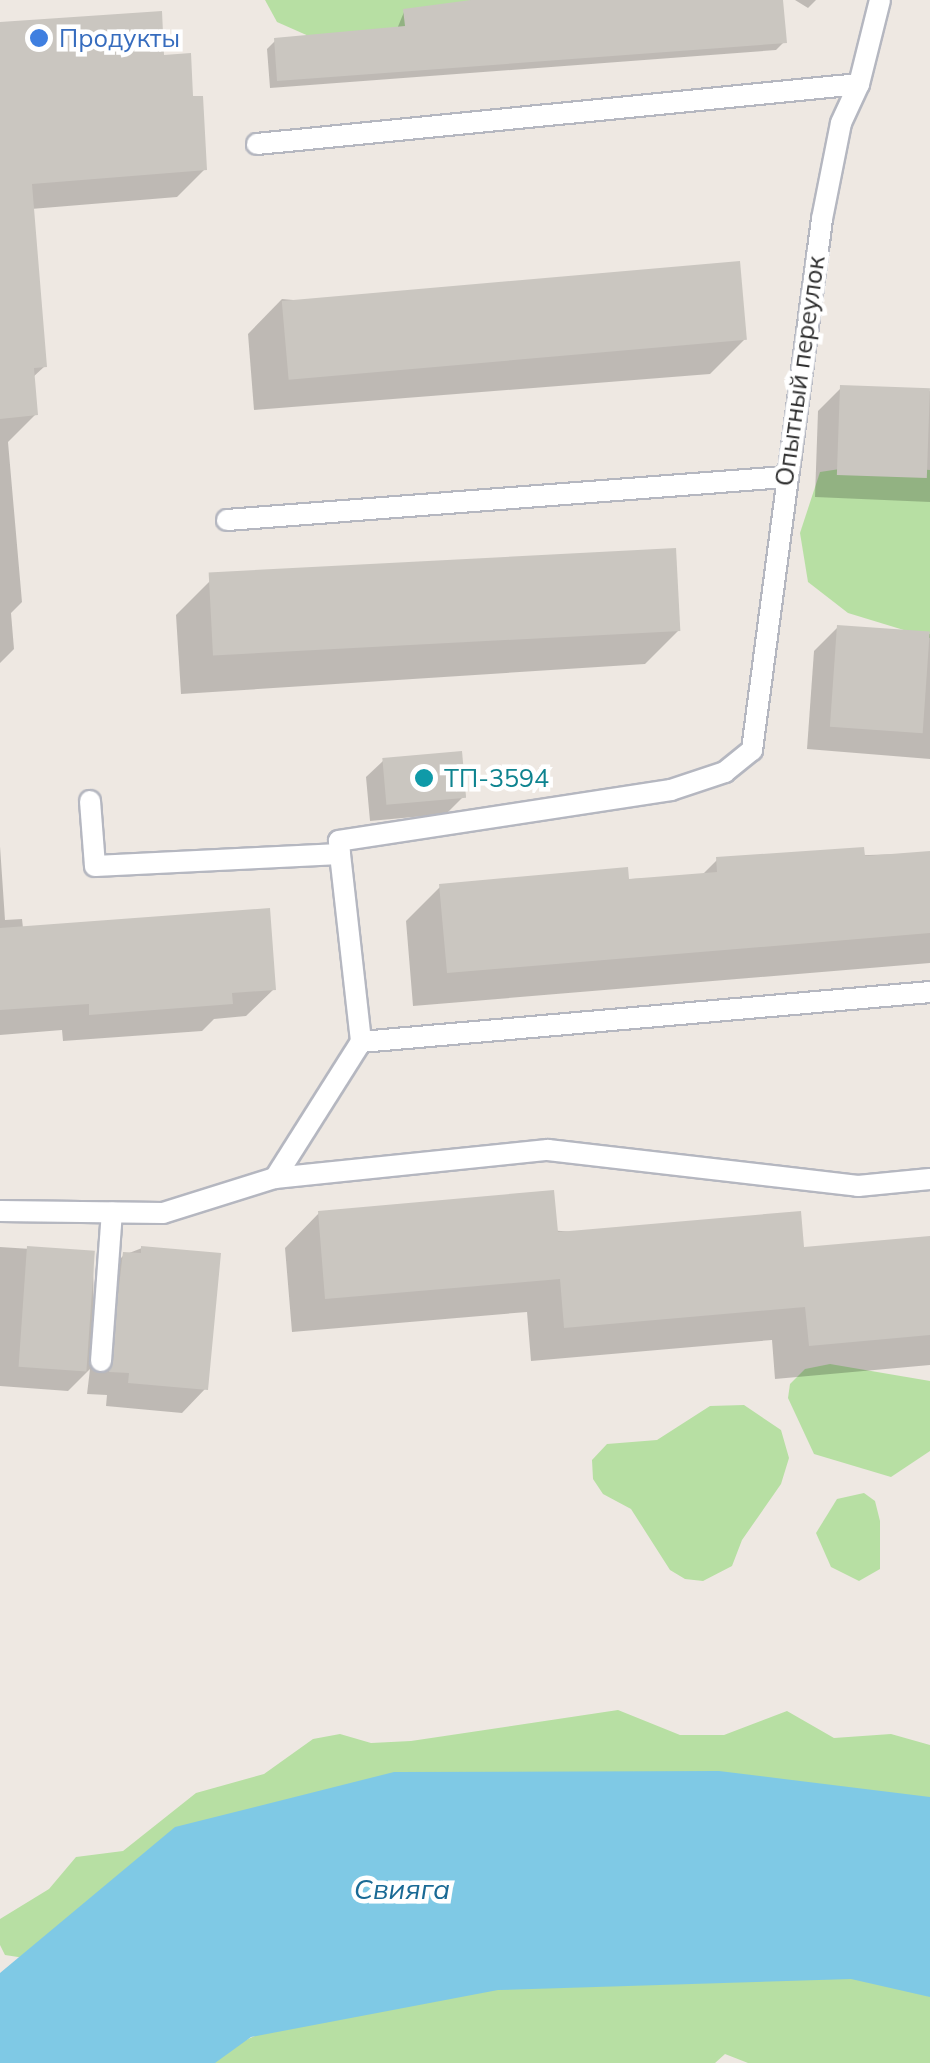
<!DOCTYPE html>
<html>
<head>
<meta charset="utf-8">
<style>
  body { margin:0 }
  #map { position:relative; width:930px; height:2063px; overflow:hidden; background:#eee8e2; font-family:Mulish,sans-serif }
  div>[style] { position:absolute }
  .green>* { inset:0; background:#b7dfa3 }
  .water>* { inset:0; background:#7fc9e5 }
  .shadow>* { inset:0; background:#0003 }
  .building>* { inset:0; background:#cac6c0; transform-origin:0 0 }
  .roads { filter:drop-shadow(2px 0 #b5b7c0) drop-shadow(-2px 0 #b5b7c0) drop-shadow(0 2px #b5b7c0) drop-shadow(0 -2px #b5b7c0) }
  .lane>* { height:20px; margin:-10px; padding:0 10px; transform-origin:10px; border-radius:10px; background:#fff }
  .dots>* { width:28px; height:28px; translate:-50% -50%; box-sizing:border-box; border:5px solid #fff; border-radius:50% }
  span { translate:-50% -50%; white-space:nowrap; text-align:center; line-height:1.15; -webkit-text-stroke:9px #fff; paint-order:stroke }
  .shop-label { font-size:25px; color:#366cbe }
  .left { translate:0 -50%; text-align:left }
  .street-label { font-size:25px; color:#2e2e2e }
  .culture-label { font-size:25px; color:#0d838f }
  .water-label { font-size:28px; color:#1a6a95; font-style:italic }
</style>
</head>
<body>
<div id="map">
  <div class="green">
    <i style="clip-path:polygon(265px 0,550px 0,553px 6px,320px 41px,277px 22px)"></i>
    <i style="clip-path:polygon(866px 465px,930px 470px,930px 638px,848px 613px,808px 582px,800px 533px,820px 472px)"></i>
    <i style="clip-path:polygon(830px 1364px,930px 1381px,930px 1451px,891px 1477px,814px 1454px,788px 1398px,790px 1384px,805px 1369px)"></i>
    <i style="clip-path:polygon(744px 1405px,781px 1430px,789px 1458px,781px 1484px,742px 1540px,732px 1566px,703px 1581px,685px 1579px,670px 1570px,631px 1509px,603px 1494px,593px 1479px,592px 1460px,607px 1444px,657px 1440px,710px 1406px)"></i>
    <i style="clip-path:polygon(864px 1493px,875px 1501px,880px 1521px,880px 1569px,859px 1581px,831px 1567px,816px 1533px,837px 1499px)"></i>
    <i style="clip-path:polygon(618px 1710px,680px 1735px,724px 1735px,787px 1711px,834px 1738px,891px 1734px,930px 1745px,930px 1809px,44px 1961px,5px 1955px,0 1945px,0 1919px,49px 1889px,76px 1857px,123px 1851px,196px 1793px,264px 1774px,313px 1739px,340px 1734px,371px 1743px,411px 1741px)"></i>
    <i style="clip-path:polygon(761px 1968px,930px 1985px,930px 2063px,748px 2063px,725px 2054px,715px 2063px,194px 2063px,340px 1998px)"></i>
  </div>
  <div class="water">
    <i style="clip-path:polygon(719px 1771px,930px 1797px,930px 1997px,851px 1979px,498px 1990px,251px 2037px,215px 2063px,0 2063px,0 1973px,175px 1827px,394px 1772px)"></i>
  </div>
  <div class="shadow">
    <i style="clip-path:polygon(476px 0,781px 0,784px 42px,776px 50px,270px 88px,267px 49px,275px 41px,397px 29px,404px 12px)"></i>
    <i style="clip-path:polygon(795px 0,816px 0,808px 8px)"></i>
    <i style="clip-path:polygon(0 25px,162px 57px,191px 99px,205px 169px,177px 197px,31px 209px,45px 366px,32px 378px,36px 414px,8px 442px,22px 602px,11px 613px,14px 649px,0 663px)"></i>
    <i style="clip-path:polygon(282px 299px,744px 340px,710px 374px,254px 410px,248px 334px)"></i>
    <i style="clip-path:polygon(842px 387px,930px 391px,930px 502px,815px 497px,818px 411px)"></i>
    <i style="clip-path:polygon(210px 581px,679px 630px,645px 664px,181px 694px,176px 615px)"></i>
    <i style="clip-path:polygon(838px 627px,930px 634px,930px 759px,807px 749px,814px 651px)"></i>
    <i style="clip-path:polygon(383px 761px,463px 797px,446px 814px,370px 821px,366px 777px)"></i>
    <i style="clip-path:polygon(0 846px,5px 920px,22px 919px,23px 928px,274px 989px,246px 1016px,214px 1019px,202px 1031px,63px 1041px,62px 1030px,0 1035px)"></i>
    <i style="clip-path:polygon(930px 853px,930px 963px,413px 1006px,406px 921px,440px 887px,701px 876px,717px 860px)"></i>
    <i style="clip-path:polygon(319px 1213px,802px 1249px,930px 1238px,930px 1365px,775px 1379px,772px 1340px,531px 1361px,527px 1312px,292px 1332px,285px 1248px)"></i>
    <i style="clip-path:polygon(0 1247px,93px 1253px,94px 1329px,100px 1279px,124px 1255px,142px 1248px,205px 1389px,182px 1413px,106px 1406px,107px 1395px,87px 1394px,90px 1369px,68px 1391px,0 1386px)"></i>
  </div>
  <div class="building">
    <i style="clip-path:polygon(471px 0,783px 0,787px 43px,277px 81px,274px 38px,405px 26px,403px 9px)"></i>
    <i style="clip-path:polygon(162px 11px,164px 55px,191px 53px,193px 96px,203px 96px,207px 170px,32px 184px,47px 367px,34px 368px,38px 415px,0 419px,0 22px)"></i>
    <i style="left:740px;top:261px;width:79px;height:460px;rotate:85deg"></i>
    <i style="left:840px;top:385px;width:90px;height:90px;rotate:2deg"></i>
    <i style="left:676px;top:548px;width:83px;height:468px;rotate:87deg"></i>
    <i style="left:837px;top:625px;width:93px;height:102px;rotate:4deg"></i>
    <i style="left:462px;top:751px;width:47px;height:80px;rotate:85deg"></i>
    <i style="clip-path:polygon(864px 847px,865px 856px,930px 851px,930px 933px,447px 973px,439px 884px,628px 867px,629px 879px,717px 872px,716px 857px)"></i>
    <i style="clip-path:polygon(270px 908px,276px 990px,232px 993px,233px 1004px,89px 1015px,89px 1004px,0 1010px,0 928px)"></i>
    <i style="clip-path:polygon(554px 1190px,558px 1232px,801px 1211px,804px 1247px,930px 1236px,930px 1335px,809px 1346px,805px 1307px,564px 1328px,560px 1279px,325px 1299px,318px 1211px)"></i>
    <i style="left:27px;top:1246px;width:68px;height:121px;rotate:4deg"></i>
    <i style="clip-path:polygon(141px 1246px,221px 1253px,208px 1390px,128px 1383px,129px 1373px,109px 1372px,123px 1252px,141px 1253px)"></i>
  </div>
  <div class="roads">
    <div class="lane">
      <i style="left:880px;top:0;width:87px;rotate:104deg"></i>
      <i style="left:859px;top:84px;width:43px;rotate:114.8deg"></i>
      <i style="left:841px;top:123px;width:98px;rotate:101.2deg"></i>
      <i style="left:822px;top:219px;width:536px;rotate:97.51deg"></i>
      <i style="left:752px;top:750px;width:35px;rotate:141deg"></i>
      <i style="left:725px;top:772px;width:57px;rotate:161.6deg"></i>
      <i style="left:671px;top:790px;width:336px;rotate:171.3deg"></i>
      <i style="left:339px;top:841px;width:13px;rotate:86deg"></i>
      <i style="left:340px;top:854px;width:189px;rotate:83.6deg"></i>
      <i style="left:361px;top:1042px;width:571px;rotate:-5.02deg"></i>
      <i style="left:257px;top:144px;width:605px;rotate:-5.69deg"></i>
      <i style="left:227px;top:520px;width:559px;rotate:-4.41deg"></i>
      <i style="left:90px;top:801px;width:65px;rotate:85.6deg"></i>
      <i style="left:95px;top:866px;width:245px;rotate:-2.8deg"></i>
      <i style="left:275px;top:1178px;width:161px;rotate:-57.7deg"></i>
      <i style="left:0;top:1211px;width:163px;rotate:0.7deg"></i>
      <i style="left:163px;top:1213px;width:117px;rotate:-17.4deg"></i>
      <i style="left:275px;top:1178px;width:274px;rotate:-5.9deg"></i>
      <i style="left:548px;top:1150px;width:312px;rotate:6.6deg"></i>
      <i style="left:858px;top:1186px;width:72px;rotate:-5.6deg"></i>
      <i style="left:101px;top:1361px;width:149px;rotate:-85.8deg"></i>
    </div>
  </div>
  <div class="dots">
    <i style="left:39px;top:38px;background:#3f7fe0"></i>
    <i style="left:424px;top:778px;background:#0f9aa8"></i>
  </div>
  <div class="shop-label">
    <span class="left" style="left:59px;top:38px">Продукты</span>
  </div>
  <div class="street-label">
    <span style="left:800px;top:371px;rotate:-82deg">Опытный переулок</span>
  </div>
  <div class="culture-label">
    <span class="left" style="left:444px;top:778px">ТП-3594</span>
  </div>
  <div class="water-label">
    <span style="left:402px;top:1889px">Свияга</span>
  </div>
</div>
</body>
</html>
